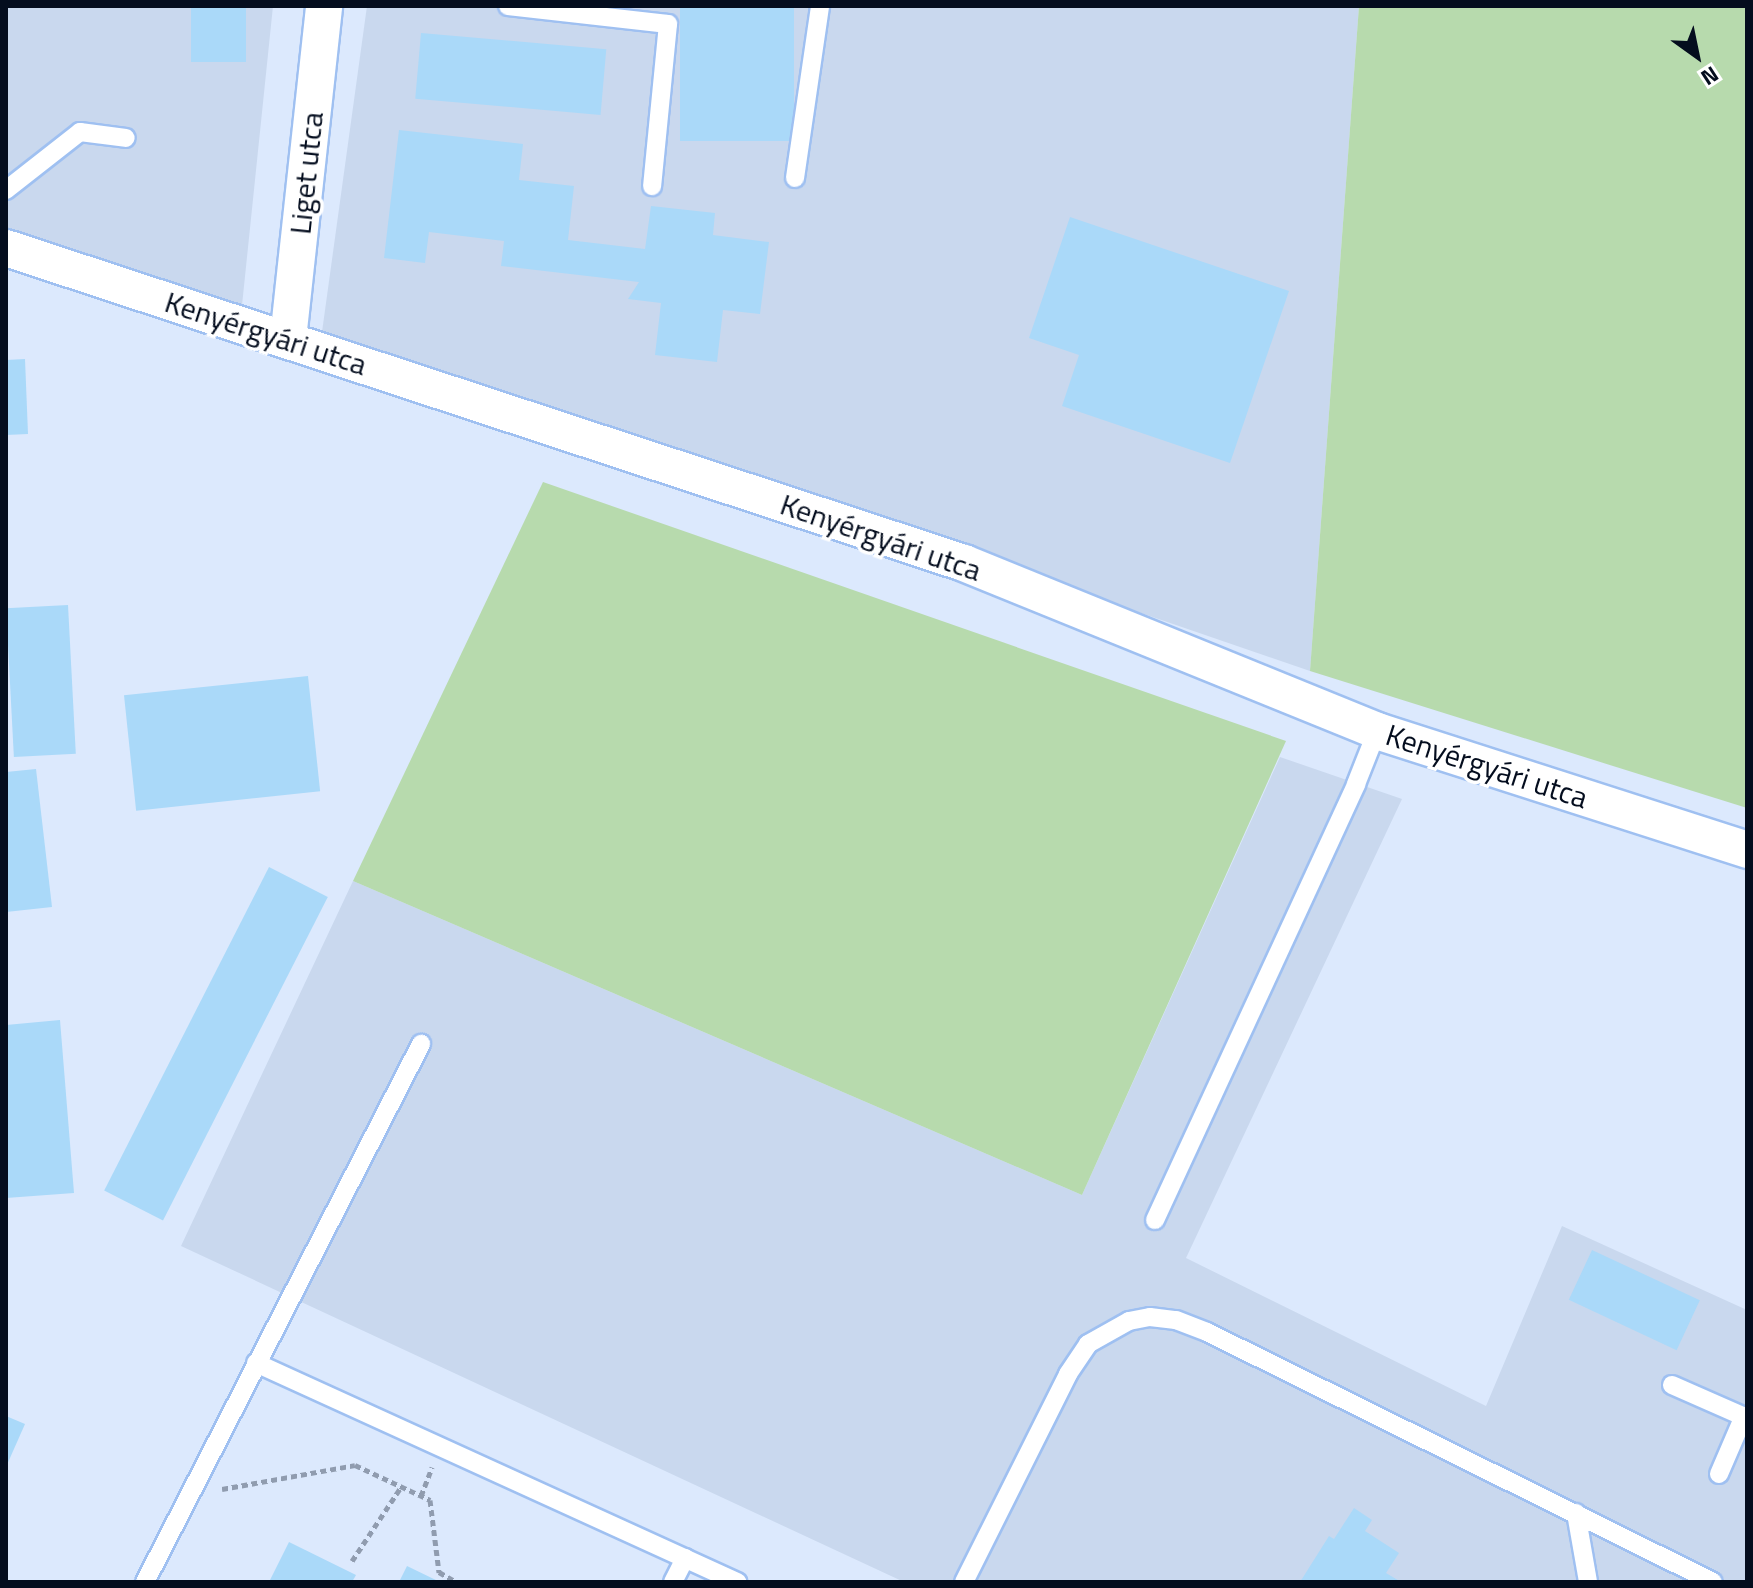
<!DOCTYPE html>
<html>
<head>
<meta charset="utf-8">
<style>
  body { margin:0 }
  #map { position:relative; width:1753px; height:1588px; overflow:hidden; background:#dce9fd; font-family:"Titillium Web",sans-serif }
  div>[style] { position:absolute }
  .built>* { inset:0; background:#c9d8ee }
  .green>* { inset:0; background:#b7daad }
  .building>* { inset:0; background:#aad9f9; transform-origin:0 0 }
  .path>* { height:5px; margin-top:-2.5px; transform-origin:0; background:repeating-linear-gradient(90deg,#909caf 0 6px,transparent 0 10px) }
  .roads { filter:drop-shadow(2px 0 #9fc0f1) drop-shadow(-2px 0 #9fc0f1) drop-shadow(0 2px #9fc0f1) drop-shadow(0 -2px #9fc0f1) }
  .lane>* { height:18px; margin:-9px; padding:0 9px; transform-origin:9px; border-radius:9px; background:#fff }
  .street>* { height:36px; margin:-18px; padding:0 18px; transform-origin:18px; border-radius:18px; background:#fff }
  span { translate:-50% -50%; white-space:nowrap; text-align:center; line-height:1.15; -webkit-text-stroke:7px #fff; paint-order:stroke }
  .street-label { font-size:30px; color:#040d1e }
  .frame { position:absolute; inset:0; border:8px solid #040d1e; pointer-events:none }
  .north { position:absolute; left:1657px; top:16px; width:80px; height:80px; -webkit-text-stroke:6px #fff; paint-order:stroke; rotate:147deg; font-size:22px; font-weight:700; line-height:32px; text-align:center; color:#040d1e }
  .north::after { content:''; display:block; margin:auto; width:28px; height:36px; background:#040d1e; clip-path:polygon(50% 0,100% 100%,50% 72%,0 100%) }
</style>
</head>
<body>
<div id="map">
  <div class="built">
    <i style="clip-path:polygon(6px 6px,273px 6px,241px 315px,6px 238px)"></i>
    <i style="clip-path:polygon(367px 6px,1359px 6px,1310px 671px,322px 332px)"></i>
    <i style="clip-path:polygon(1280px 757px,1402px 799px,1186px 1258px,1486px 1406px,1562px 1226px,1747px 1310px,1747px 1582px,904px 1582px,181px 1246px,353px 881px,1082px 1195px)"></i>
  </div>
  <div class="green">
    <i style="clip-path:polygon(1359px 6px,1747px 6px,1747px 808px,1310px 671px)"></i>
    <i style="clip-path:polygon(543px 482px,1286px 741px,1082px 1195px,353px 881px)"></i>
  </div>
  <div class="building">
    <i style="left:191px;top:6px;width:55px;height:56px"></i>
    <i style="left:680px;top:6px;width:114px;height:135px"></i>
    <i style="left:421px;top:33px;width:186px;height:66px;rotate:5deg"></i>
    <i style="clip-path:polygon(399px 130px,523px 144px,519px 180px,574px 186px,568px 240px,645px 249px,651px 206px,715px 213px,713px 235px,769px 242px,760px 314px,723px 310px,717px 362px,655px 355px,661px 303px,628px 299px,639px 282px,501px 266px,504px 241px,429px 232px,425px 263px,384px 258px)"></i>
    <i style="clip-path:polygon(1070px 217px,1289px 291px,1230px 463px,1062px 406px,1079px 355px,1029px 338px)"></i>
    <i style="clip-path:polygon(25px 359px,28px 434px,6px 435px,6px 360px)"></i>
    <i style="left:68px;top:605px;width:149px;height:62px;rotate:87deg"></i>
    <i style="left:308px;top:676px;width:116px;height:185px;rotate:84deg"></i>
    <i style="clip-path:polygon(36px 769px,52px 907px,6px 912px,6px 772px)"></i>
    <i style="left:269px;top:867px;width:66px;height:363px;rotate:27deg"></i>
    <i style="clip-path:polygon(60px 1020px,74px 1193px,6px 1198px,6px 1025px)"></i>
    <i style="left:1592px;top:1250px;width:119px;height:55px;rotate:25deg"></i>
    <i style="clip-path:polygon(6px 1416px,25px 1424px,6px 1467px)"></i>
    <i style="clip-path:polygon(1354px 1508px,1372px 1520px,1365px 1531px,1399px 1553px,1386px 1573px,1401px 1582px,1300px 1582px,1329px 1536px,1334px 1539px)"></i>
    <i style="clip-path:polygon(289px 1542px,356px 1575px,352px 1582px,269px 1582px)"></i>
    <i style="clip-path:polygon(407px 1566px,440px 1582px,399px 1582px)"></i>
  </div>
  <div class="path">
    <i style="left:222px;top:1489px;width:135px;rotate:-10.2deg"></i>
    <i style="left:355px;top:1465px;width:83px;rotate:25deg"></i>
    <i style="left:430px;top:1500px;width:73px;rotate:82.9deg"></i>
    <i style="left:439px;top:1572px;width:20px;rotate:30deg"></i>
    <i style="left:421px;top:1496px;width:31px;rotate:-69deg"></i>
    <i style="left:352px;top:1561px;width:89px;rotate:-56.5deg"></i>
  </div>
  <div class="roads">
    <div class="lane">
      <i style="left:508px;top:6px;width:161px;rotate:6.4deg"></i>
      <i style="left:668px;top:24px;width:163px;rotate:95.6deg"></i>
      <i style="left:795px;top:178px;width:174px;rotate:-81.7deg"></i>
      <i style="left:6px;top:190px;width:94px;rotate:-38.1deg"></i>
      <i style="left:80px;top:132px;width:46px;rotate:7.4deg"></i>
      <i style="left:1155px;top:1220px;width:480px;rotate:-65.2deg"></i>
      <i style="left:1356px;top:784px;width:57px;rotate:-68.4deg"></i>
      <i style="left:256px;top:1363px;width:529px;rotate:24.48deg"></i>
      <i style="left:1672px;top:1385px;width:82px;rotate:23.7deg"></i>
      <i style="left:1719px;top:1474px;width:63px;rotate:-66.7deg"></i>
      <i style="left:1576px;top:1513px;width:70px;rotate:80.1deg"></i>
      <i style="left:145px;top:1582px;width:605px;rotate:-62.84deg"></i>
      <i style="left:673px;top:1582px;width:27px;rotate:-63deg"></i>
      <i style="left:964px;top:1582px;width:233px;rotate:-63.4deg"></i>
      <i style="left:1068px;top:1374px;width:36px;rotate:-56deg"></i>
      <i style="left:1088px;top:1344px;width:47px;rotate:-29.3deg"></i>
      <i style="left:1129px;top:1321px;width:21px;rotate:-11deg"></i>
      <i style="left:1150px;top:1317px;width:26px;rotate:7deg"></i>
      <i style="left:1176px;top:1320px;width:33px;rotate:21deg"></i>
      <i style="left:1207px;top:1332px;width:564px;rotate:26.29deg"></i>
    </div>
    <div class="street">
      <i style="left:6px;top:248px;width:1008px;rotate:18.2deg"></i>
      <i style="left:964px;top:563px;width:446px;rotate:22.1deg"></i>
      <i style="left:1377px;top:731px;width:389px;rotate:17.8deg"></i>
      <i style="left:288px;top:339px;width:335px;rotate:-83.8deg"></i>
    </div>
  </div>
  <div class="street-label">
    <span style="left:306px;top:173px;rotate:-84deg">Liget utca</span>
    <span style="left:266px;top:333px;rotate:18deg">Kenyérgyári utca</span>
    <span style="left:881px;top:537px;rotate:19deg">Kenyérgyári utca</span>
    <span style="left:1487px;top:766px;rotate:18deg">Kenyérgyári utca</span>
  </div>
  <div class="frame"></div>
  <div class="north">N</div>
</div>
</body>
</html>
